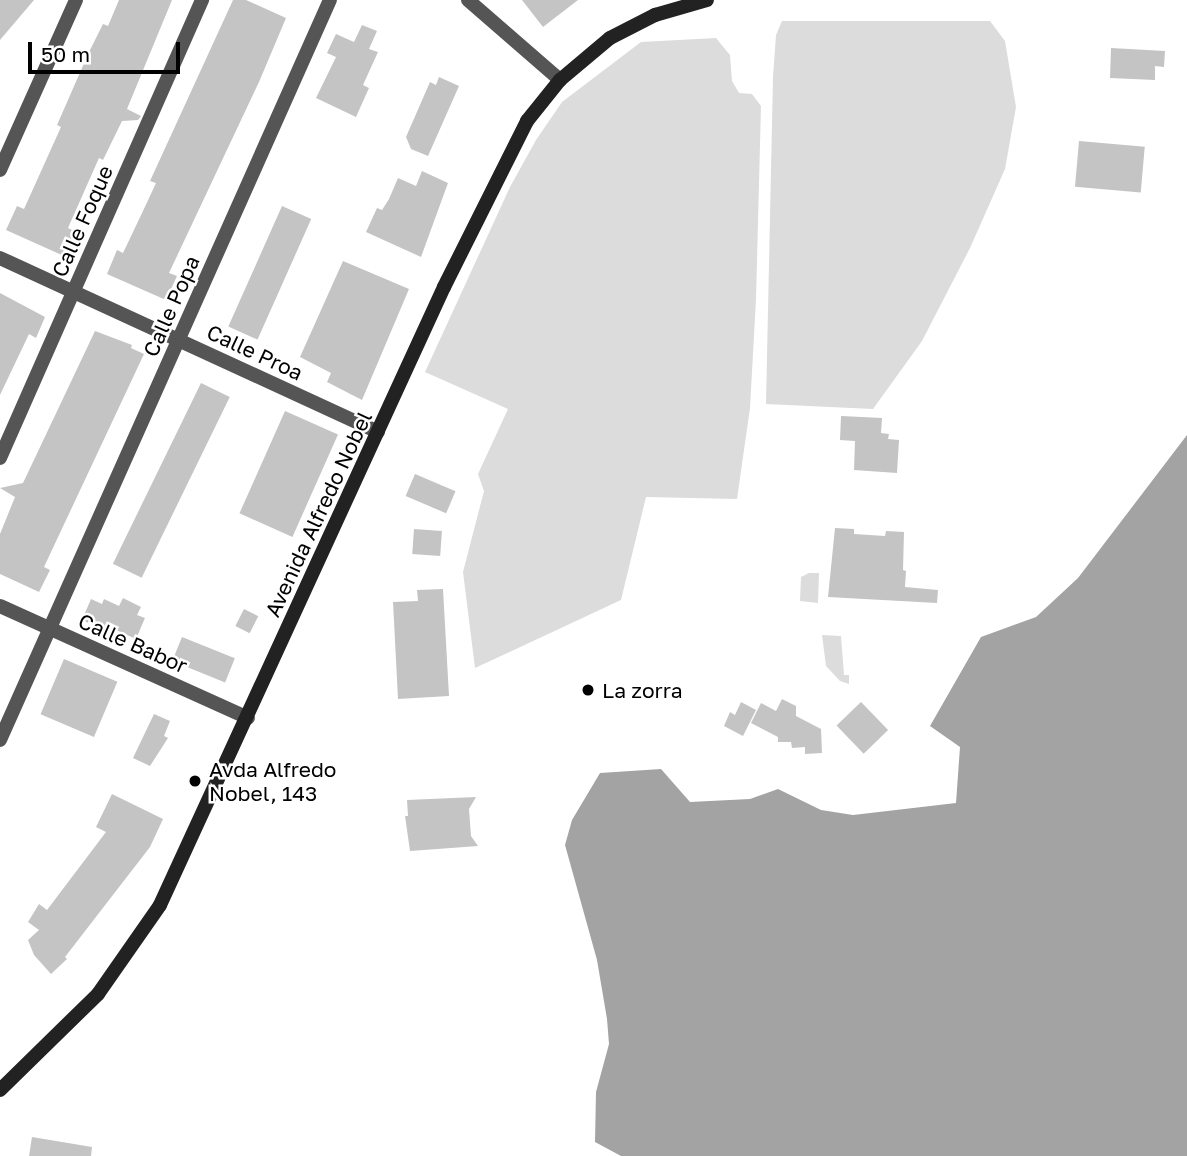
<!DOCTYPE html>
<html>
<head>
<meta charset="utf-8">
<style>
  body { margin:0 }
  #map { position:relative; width:1187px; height:1156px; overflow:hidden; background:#fff; font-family:"Golos Text",sans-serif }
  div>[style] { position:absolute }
  .green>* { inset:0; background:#dcdcdc }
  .water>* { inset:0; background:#a3a3a3 }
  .building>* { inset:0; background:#c4c4c4; transform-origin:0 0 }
  .minor>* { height:14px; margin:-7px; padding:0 7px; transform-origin:7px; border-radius:7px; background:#555 }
  .secondary>* { height:14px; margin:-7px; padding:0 7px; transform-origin:7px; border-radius:7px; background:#222 }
  .dots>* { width:19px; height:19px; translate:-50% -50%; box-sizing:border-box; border:4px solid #fff; border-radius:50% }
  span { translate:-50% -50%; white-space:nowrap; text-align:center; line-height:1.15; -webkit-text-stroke:5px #fff; paint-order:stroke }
  .street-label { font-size:21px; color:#000 }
  .poi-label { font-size:21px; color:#000 }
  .left { translate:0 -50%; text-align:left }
  .scale { position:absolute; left:28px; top:42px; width:152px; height:32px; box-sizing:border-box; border:4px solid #000; border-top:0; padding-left:9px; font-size:21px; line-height:24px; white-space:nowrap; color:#000; -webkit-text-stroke:5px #fff; paint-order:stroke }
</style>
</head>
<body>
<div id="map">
  <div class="green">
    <i style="clip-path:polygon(782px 21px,990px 21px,1005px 41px,1016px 107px,1005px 169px,970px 248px,922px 341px,873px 409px,766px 404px,773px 77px,776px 35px)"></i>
    <i style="clip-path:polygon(716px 38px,730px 55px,732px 81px,739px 93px,752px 94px,761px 106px,756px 299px,750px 408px,737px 499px,646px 497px,621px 600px,475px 668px,463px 572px,484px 491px,478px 474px,508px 409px,425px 372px,510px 187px,536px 140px,562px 102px,641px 42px)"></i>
    <i style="clip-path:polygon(809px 573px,819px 573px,818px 603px,800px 601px,801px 577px)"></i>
    <i style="clip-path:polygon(822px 635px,841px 636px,844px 675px,849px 675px,849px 684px,840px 681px,826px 666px)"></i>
  </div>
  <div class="water">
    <i style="clip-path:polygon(1187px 435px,1187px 1156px,621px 1156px,595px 1142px,596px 1092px,609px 1044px,607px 1019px,597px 960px,565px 845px,572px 820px,600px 773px,661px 769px,690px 802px,750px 799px,778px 789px,821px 810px,853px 815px,956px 803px,960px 747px,930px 726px,981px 637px,1036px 617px,1078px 578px)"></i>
  </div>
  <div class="building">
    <i style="clip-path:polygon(0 0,34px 0,0 40px)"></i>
    <i style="clip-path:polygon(119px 0,172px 0,127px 109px,141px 116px,138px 120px,122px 121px,103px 160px,99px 158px,68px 228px,76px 232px,64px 256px,6px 230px,17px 206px,24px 209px,61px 127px,57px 125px,89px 52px,103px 24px,108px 26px)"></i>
    <i style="clip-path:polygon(233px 0,246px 0,286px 18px,259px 82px,169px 273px,177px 276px,166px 300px,107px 274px,117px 250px,123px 253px,143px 211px,156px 183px,150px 181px)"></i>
    <i style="clip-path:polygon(522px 0,578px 0,543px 27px)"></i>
    <i style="clip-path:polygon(362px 25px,377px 31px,369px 49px,378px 52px,363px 85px,369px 88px,356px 117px,316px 98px,336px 57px,327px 53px,336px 34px,354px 42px)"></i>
    <i style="clip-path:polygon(1111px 48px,1165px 51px,1164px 67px,1155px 66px,1155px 80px,1110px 78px)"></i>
    <i style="clip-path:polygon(439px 77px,459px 86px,428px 156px,411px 149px,406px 137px,430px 82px,436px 85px)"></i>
    <i style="left:1079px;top:141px;width:66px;height:46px;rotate:5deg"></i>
    <i style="clip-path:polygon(422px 171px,448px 183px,421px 257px,366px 232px,377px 208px,382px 210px,389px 199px,398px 178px,416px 186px)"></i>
    <i style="left:282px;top:206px;width:32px;height:132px;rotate:24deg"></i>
    <i style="clip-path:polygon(343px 261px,409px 289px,362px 400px,327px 382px,331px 373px,300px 357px)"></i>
    <i style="clip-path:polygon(0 293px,45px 317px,36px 338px,29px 334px,0 395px)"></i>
    <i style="clip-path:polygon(95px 331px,132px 345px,131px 348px,144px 354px,44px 567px,50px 570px,39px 592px,0 574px,0 534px,15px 497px,0 488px,23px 483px)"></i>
    <i style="left:201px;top:383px;width:32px;height:201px;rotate:26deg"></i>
    <i style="left:285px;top:411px;width:58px;height:112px;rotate:24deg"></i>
    <i style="clip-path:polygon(841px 416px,882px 418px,881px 433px,889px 434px,888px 439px,899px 440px,897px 473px,854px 470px,855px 441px,840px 440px)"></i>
    <i style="left:415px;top:474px;width:44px;height:24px;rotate:23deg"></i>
    <i style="clip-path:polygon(835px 528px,854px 529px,854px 534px,885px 536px,886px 531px,904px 532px,903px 570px,906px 571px,905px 587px,938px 590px,937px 603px,828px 597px)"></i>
    <i style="left:414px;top:529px;width:28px;height:25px;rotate:4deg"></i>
    <i style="clip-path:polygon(443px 589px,449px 696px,398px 699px,393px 602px,418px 601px,417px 590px)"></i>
    <i style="clip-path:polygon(123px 598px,141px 607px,137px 615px,145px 618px,136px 639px,107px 626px,105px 631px,82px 620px,91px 599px,102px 604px,104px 599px,119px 606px)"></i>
    <i style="left:244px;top:609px;width:16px;height:19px;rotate:27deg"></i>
    <i style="left:182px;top:637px;width:57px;height:26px;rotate:22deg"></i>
    <i style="left:64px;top:659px;width:58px;height:60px;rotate:23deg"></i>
    <i style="clip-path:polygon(782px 699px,796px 706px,796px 716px,821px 729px,822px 753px,805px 754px,805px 747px,792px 748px,791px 742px,778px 742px,778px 737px,751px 723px,761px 703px,776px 711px)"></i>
    <i style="clip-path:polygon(741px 702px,756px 710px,743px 736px,724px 726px,730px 712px,735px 715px)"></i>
    <i style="left:861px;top:702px;width:39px;height:34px;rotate:46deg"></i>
    <i style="clip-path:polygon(154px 714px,170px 721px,164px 736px,168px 738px,150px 766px,133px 758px)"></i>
    <i style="clip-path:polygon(112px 794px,163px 819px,150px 847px,65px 957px,67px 959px,51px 974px,34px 955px,28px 940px,39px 930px,28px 922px,39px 904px,47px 910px,106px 832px,96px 827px)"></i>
    <i style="clip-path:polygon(476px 797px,469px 809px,471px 836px,478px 846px,410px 851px,405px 816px,408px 816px,407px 800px)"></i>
    <i style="clip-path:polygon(32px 1137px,92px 1147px,91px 1156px,29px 1156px)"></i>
  </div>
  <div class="minor">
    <i style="left:468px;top:0;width:122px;rotate:41deg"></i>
    <i style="left:0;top:170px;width:186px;rotate:-65.9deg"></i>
    <i style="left:0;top:258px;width:416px;rotate:24.7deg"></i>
    <i style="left:0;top:458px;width:501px;rotate:-66.2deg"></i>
    <i style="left:0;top:606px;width:272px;rotate:24.3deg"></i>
    <i style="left:0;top:740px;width:810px;rotate:-65.97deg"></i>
  </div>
  <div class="secondary">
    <i style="left:0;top:1090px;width:137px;rotate:-44.4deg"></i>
    <i style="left:98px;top:994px;width:108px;rotate:-55.1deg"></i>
    <i style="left:160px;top:905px;width:680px;rotate:-65.32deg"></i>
    <i style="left:444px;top:287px;width:186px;rotate:-63.4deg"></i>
    <i style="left:527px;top:121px;width:53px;rotate:-51.2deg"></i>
    <i style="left:560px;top:80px;width:65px;rotate:-40deg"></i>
    <i style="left:610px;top:38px;width:51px;rotate:-27.1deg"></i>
    <i style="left:655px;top:15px;width:54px;rotate:-16.1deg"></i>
  </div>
  <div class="dots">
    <i style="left:588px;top:690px;background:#000"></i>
    <i style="left:195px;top:781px;background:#000"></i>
  </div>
  <div class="street-label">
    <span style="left:82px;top:221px;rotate:-66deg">Calle Foque</span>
    <span style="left:171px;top:306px;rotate:-66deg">Calle Popa</span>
    <span style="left:255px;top:352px;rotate:25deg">Calle Proa</span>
    <span style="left:318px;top:514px;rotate:-65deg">Avenida Alfredo Nobel</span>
    <span style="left:133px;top:643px;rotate:24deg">Calle Babor</span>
  </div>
  <div class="poi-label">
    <span class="left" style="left:602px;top:690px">La zorra</span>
    <span class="left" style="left:209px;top:781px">Avda Alfredo<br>Nobel, 143</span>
  </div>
  <div class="scale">50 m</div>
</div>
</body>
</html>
